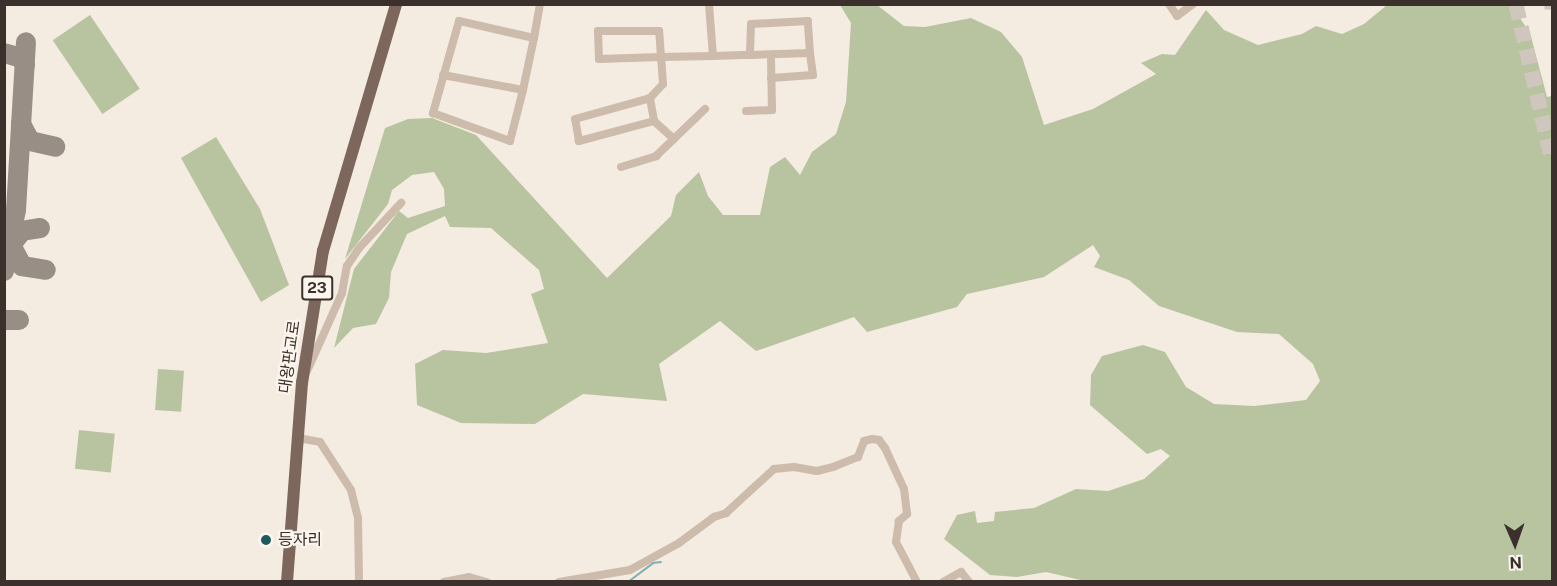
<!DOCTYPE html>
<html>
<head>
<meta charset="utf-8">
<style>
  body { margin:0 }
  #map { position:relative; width:1557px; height:586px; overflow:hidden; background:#f4ebe1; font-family:"Public Sans","Noto Sans KR",sans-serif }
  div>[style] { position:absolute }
  .green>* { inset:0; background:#b8c4a0; transform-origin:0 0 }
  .stream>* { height:2px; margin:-1px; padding:0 1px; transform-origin:1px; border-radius:1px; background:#7fb0b2 }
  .taxiway>* { height:20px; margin:-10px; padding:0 10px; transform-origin:10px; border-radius:10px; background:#988e86 }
  .highway-tunnel>* { height:15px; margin-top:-7.5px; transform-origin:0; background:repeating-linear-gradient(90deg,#cfc6bd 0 15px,transparent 0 23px) }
  .street>* { height:8px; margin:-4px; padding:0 4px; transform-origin:4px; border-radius:4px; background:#cdbbac }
  .primary>* { height:12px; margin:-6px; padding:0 6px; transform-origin:6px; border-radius:6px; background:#7d675c }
  .dots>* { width:16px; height:16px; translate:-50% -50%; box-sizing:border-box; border:3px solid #fbf5ee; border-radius:50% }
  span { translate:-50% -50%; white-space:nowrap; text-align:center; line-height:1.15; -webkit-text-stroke:4.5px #fbf5ee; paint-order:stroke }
  .shield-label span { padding:2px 4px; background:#fbf5ee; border:2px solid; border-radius:4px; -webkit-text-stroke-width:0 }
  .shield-label { font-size:15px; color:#3b302b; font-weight:700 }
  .street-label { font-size:16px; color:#3b302b }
  .poi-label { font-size:16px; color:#3b302b }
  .left { translate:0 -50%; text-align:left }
  .frame { position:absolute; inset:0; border:6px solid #3b302b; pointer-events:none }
  .north { position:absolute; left:1485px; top:514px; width:60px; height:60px; -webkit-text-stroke:4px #fbf5ee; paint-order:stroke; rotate:178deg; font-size:16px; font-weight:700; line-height:24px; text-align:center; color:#3b302b }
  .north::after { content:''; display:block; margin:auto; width:21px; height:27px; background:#3b302b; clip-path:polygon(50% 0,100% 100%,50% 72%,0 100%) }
</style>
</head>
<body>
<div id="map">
  <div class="green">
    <i style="clip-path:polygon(840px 5px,877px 5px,904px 26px,925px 27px,971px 18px,1001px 32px,1022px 57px,1044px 125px,1093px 109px,1156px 74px,1141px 63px,1162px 54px,1175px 55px,1206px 10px,1224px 30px,1258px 45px,1302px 34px,1316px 26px,1342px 34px,1364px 24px,1387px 5px,1511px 5px,1530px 33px,1547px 97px,1552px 96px,1552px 581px,1089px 582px,1046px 572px,1017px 577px,990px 575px,944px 539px,957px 515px,975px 511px,977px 523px,994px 521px,995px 512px,1034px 508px,1076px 489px,1108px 491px,1144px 479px,1170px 456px,1161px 449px,1147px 454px,1090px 405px,1091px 375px,1102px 356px,1143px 345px,1165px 352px,1186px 387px,1214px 404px,1254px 406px,1306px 400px,1320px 381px,1313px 364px,1279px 334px,1237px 332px,1159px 306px,1129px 280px,1094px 267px,1100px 256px,1093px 245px,1044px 277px,967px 294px,957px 307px,867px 332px,854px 317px,756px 351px,720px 321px,659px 364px,667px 401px,583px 394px,535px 424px,461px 423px,417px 405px,415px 364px,443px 350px,486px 353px,548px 343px,531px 294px,544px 289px,539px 270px,491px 228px,450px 227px,445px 216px,407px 234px,391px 272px,389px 298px,376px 324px,353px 328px,334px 348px,354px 269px,399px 211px,408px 218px,445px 206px,444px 189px,434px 172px,412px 175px,392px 190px,388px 204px,345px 259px,385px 128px,408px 119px,432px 118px,476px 135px,607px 278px,671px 216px,676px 195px,699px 172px,708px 196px,723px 215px,760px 215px,770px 167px,785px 157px,800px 175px,812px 152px,836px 134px,846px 102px,851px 23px)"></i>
    <i style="left:90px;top:15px;width:89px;height:45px;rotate:56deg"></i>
    <i style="clip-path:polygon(216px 137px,260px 209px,289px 285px,261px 302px,181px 158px)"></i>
    <i style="left:158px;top:369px;width:26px;height:41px;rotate:4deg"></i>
    <i style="left:79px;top:430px;width:36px;height:39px;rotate:6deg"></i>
  </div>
  <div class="stream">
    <i style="left:628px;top:582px;width:31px;rotate:-37deg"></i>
    <i style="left:653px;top:563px;width:8px;rotate:-7deg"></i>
  </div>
  <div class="taxiway">
    <i style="left:4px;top:53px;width:18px;rotate:16deg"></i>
    <i style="left:21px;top:58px;width:8px;rotate:60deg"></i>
    <i style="left:21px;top:124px;width:19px;rotate:62deg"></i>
    <i style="left:30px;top:141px;width:26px;rotate:13deg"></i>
    <i style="left:40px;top:228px;width:18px;rotate:171deg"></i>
    <i style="left:22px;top:231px;width:18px;rotate:128deg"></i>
    <i style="left:11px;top:245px;width:24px;rotate:62deg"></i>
    <i style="left:22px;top:266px;width:24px;rotate:9deg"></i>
    <i style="left:4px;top:271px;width:62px;rotate:-78.9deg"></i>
    <i style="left:16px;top:210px;width:168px;rotate:-86.6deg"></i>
    <i style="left:4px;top:320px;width:15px"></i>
  </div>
  <div class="highway-tunnel">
    <i style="left:1516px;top:4px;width:160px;rotate:77deg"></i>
    <i style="left:1552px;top:4px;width:5px;rotate:90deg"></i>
  </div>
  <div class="street">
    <i style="left:709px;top:4px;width:52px;rotate:85.6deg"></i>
    <i style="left:713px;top:56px;width:37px;rotate:-2deg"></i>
    <i style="left:750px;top:55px;width:60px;rotate:-1.9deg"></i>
    <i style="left:810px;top:53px;width:32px;rotate:-94deg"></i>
    <i style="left:808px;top:21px;width:57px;rotate:177deg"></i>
    <i style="left:751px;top:24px;width:31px;rotate:92deg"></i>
    <i style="left:1169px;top:4px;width:14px;rotate:56deg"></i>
    <i style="left:1177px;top:16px;width:20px;rotate:-37deg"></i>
    <i style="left:534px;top:38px;width:77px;rotate:-167.2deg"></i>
    <i style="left:459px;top:21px;width:96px;rotate:105.8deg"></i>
    <i style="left:433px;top:113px;width:82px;rotate:20deg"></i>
    <i style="left:510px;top:141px;width:53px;rotate:-75.7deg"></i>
    <i style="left:523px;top:90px;width:53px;rotate:-78.1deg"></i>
    <i style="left:534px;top:38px;width:35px;rotate:-80deg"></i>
    <i style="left:443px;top:75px;width:81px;rotate:10.6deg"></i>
    <i style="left:771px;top:78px;width:42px;rotate:-4.1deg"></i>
    <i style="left:813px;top:75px;width:22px;rotate:-98deg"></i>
    <i style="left:650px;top:98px;width:23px;rotate:80deg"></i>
    <i style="left:746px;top:111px;width:26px;rotate:-2deg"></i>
    <i style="left:772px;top:110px;width:50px;rotate:-91.1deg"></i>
    <i style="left:674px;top:139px;width:27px;rotate:-138deg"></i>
    <i style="left:654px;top:121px;width:78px;rotate:165.1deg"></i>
    <i style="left:579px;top:141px;width:22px;rotate:-100deg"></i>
    <i style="left:575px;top:119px;width:78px;rotate:-15.6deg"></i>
    <i style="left:650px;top:98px;width:19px;rotate:-47deg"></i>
    <i style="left:663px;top:84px;width:27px;rotate:-94deg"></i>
    <i style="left:661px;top:57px;width:26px;rotate:-94deg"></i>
    <i style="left:659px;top:31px;width:61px;rotate:180deg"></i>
    <i style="left:598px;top:31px;width:28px;rotate:88deg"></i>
    <i style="left:599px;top:59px;width:62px;rotate:-1.8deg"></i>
    <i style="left:661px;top:57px;width:52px;rotate:-1.1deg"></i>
    <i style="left:621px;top:167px;width:37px;rotate:-17deg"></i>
    <i style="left:656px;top:156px;width:68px;rotate:-43.8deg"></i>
    <i style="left:307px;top:371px;width:85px;rotate:-65.8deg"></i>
    <i style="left:342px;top:293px;width:27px;rotate:-80deg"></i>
    <i style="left:347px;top:266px;width:22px;rotate:-56deg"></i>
    <i style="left:359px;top:248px;width:62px;rotate:-47deg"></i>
    <i style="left:298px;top:438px;width:22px;rotate:10deg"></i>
    <i style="left:320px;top:442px;width:57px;rotate:57.1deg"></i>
    <i style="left:351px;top:490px;width:29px;rotate:76deg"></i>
    <i style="left:358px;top:518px;width:64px;rotate:89.1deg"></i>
    <i style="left:444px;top:582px;width:25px;rotate:-11deg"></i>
    <i style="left:469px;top:577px;width:19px;rotate:16deg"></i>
    <i style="left:559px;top:582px;width:72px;rotate:-9.6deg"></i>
    <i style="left:630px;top:570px;width:56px;rotate:-28.9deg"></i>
    <i style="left:679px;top:543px;width:44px;rotate:-36.6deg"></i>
    <i style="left:714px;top:517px;width:13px;rotate:-18deg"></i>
    <i style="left:726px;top:513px;width:65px;rotate:-42.5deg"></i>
    <i style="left:774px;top:469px;width:20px;rotate:-6deg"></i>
    <i style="left:794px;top:467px;width:23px;rotate:10deg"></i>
    <i style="left:817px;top:471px;width:16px;rotate:-14deg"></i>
    <i style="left:833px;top:467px;width:27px;rotate:-22deg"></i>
    <i style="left:858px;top:457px;width:17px;rotate:-69deg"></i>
    <i style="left:864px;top:441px;width:8px;rotate:-14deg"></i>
    <i style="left:872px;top:439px;width:7px;rotate:8deg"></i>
    <i style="left:879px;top:440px;width:10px;rotate:53deg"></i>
    <i style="left:885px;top:448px;width:45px;rotate:65.1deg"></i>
    <i style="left:904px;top:489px;width:25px;rotate:83deg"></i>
    <i style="left:907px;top:514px;width:11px;rotate:139deg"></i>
    <i style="left:899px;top:521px;width:21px;rotate:98deg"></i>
    <i style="left:896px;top:542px;width:45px;rotate:62.3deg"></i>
    <i style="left:943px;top:582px;width:21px;rotate:-29deg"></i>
    <i style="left:961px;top:572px;width:13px;rotate:51deg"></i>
  </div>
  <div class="primary">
    <i style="left:287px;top:582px;width:200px;rotate:-85.7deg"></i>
    <i style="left:302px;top:383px;width:134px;rotate:-81deg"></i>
    <i style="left:323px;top:251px;width:258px;rotate:-73.5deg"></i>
  </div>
  <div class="dots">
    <i style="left:266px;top:540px;background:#1f5a5e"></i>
  </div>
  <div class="shield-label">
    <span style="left:317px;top:288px">23</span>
  </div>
  <div class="street-label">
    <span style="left:290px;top:357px;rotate:-82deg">대왕판교로</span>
  </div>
  <div class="poi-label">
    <span class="left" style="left:278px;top:540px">등자리</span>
  </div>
  <div class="frame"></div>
  <div class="north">N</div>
</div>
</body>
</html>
